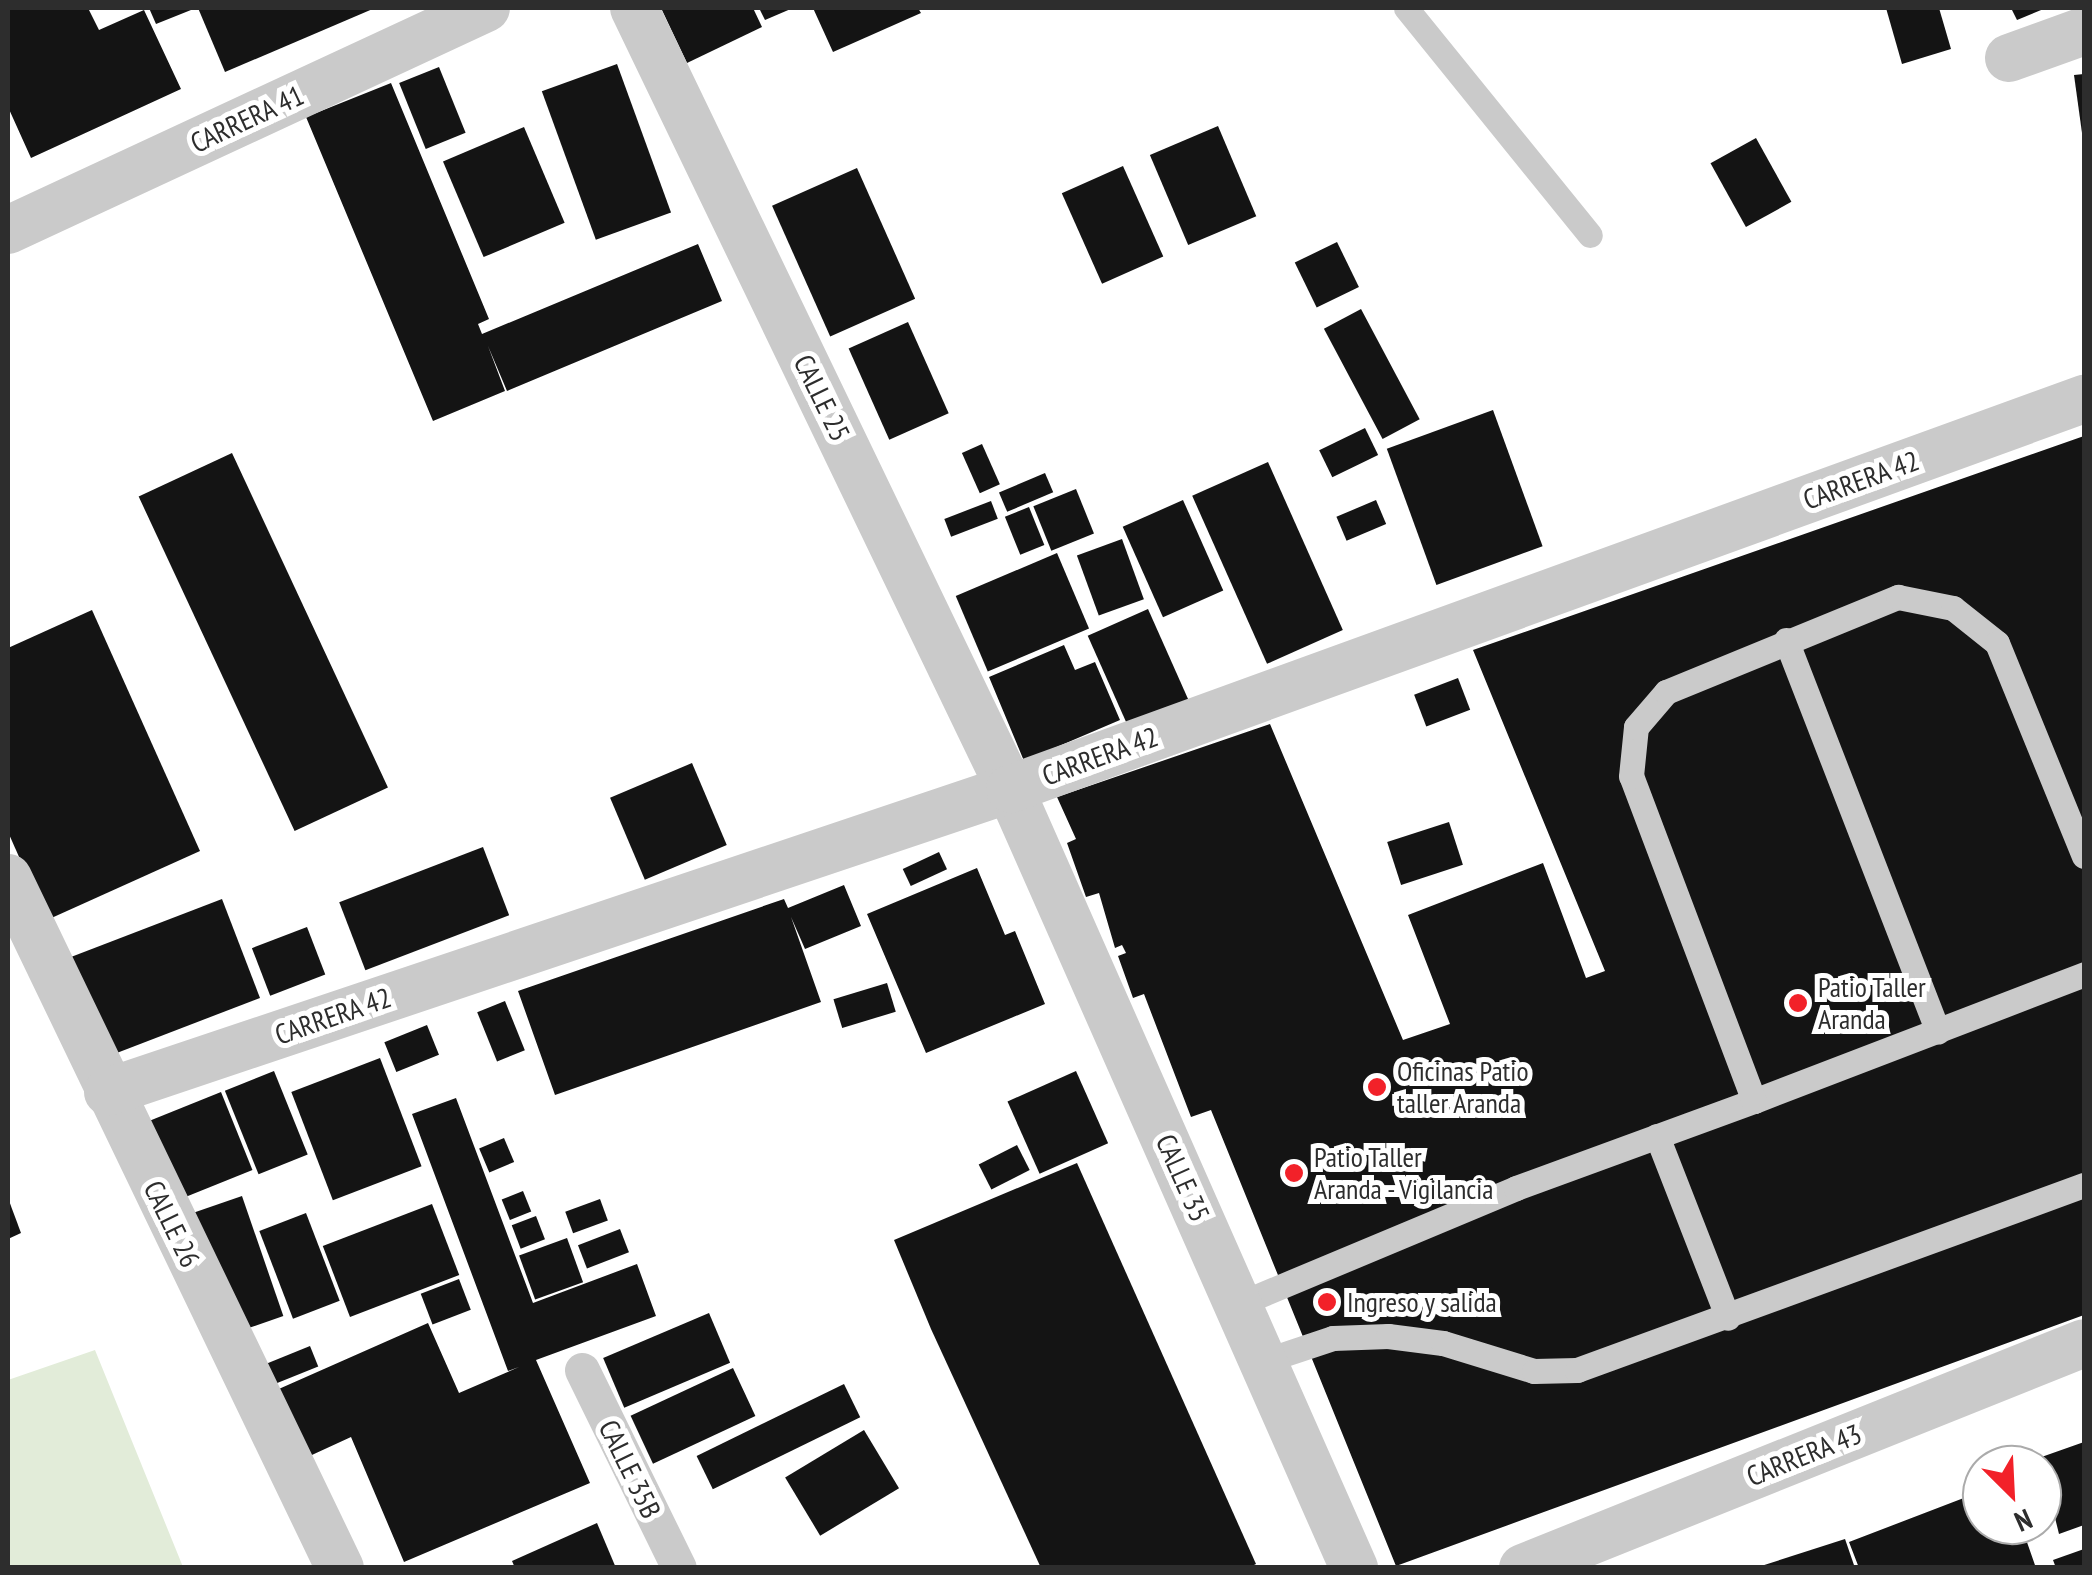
<!DOCTYPE html>
<html>
<head>
<meta charset="utf-8">
<style>
  body { margin:0 }
  #map { position:relative; width:2092px; height:1575px; overflow:hidden; background:#fff; font-family:"PT Sans Narrow",sans-serif }
  div>[style] { position:absolute }
  .green>* { inset:0; background:#e2ecd9 }
  .building>* { inset:0; background:#141414; transform-origin:0 0 }
  .service>* { height:25px; margin:-12.5px; padding:0 12.5px; transform-origin:12.5px; border-radius:12.5px; background:#cacaca }
  .pedestrian>* { height:35px; margin:-17.5px; padding:0 17.5px; transform-origin:17.5px; border-radius:17.5px; background:#cacaca }
  .minor>* { height:48px; margin:-24px; padding:0 24px; transform-origin:24px; border-radius:24px; background:#cacaca }
  .dots>* { width:28px; height:28px; translate:-50% -50%; box-sizing:border-box; border:5px solid #fff; border-radius:50% }
  span { translate:-50% -50%; white-space:nowrap; text-align:center; line-height:1.15; -webkit-text-stroke:10px #fff; paint-order:stroke }
  .street-label { font-size:28px; color:#2d2d2d }
  .poi-label { font-size:28px; color:#2d2d2d }
  .left { translate:0 -50%; text-align:left }
  .frame { position:absolute; inset:0; border:10px solid #2d2d2d; pointer-events:none }
  .north { position:absolute; left:1962px; top:1445px; width:100px; height:100px; box-sizing:border-box; background:#fff; border:2px solid #ababab; border-radius:50%; rotate:156deg; font-size:28px; font-weight:700; line-height:40px; text-align:center; color:#2d2d2d }
  .north::after { content:''; display:block; margin:auto; width:35px; height:45px; background:#f22129; clip-path:polygon(50% 0,100% 100%,50% 72%,0 100%) }
</style>
</head>
<body>
<div id="map">
  <div class="green">
    <i style="clip-path:polygon(95px 1350px,183px 1567px,8px 1567px,8px 1380px)"></i>
  </div>
  <div class="building">
    <i style="clip-path:polygon(8px 8px,88px 8px,99px 30px,144px 10px,181px 89px,31px 158px,8px 107px)"></i>
    <i style="clip-path:polygon(149px 8px,196px 8px,156px 24px)"></i>
    <i style="clip-path:polygon(198px 8px,375px 8px,225px 72px)"></i>
    <i style="clip-path:polygon(661px 8px,753px 8px,762px 27px,687px 63px)"></i>
    <i style="clip-path:polygon(759px 8px,793px 8px,765px 20px)"></i>
    <i style="clip-path:polygon(813px 8px,918px 8px,921px 13px,833px 52px)"></i>
    <i style="clip-path:polygon(1886px 8px,1939px 8px,1951px 49px,1902px 64px)"></i>
    <i style="clip-path:polygon(2011px 8px,2046px 8px,2017px 20px)"></i>
    <i style="left:617px;top:64px;width:158px;height:80px;rotate:70deg"></i>
    <i style="left:439px;top:67px;width:71px;height:43px;rotate:68deg"></i>
    <i style="clip-path:polygon(2084px 74px,2084px 133px,2082px 133px,2074px 75px)"></i>
    <i style="clip-path:polygon(391px 83px,489px 319px,478px 324px,482px 334px,698px 244px,722px 301px,507px 391px,488px 346px,505px 391px,433px 421px,306px 117px)"></i>
    <i style="left:1218px;top:126px;width:98px;height:74px;rotate:67deg"></i>
    <i style="left:524px;top:127px;width:104px;height:88px;rotate:67deg"></i>
    <i style="left:1756px;top:138px;width:73px;height:52px;rotate:61deg"></i>
    <i style="left:1123px;top:166px;width:99px;height:67px;rotate:66deg"></i>
    <i style="left:857px;top:168px;width:143px;height:93px;rotate:66deg"></i>
    <i style="left:1337px;top:242px;width:50px;height:47px;rotate:64deg"></i>
    <i style="left:1361px;top:309px;width:125px;height:42px;rotate:62deg"></i>
    <i style="left:908px;top:322px;width:100px;height:65px;rotate:66deg"></i>
    <i style="left:1493px;top:410px;width:145px;height:113px;rotate:70deg"></i>
    <i style="left:1365px;top:428px;width:30px;height:51px;rotate:64deg"></i>
    <i style="clip-path:polygon(2084px 436px,2084px 1315px,1396px 1566px,1211px 1110px,1191px 1117px,1144px 994px,1133px 998px,1118px 956px,1126px 953px,1122px 945px,1115px 948px,1099px 893px,1086px 897px,1067px 843px,1076px 839px,1057px 797px,1270px 724px,1403px 1040px,1450px 1024px,1408px 915px,1543px 863px,1586px 978px,1605px 971px,1473px 650px)"></i>
    <i style="left:982px;top:444px;width:44px;height:22px;rotate:66deg"></i>
    <i style="left:232px;top:453px;width:369px;height:103px;rotate:65deg"></i>
    <i style="left:1268px;top:462px;width:184px;height:83px;rotate:66deg"></i>
    <i style="left:1045px;top:473px;width:21px;height:50px;rotate:67deg"></i>
    <i style="left:1076px;top:489px;width:48px;height:46px;rotate:68deg"></i>
    <i style="left:1183px;top:500px;width:99px;height:66px;rotate:66deg"></i>
    <i style="left:1376px;top:500px;width:26px;height:43px;rotate:67deg"></i>
    <i style="left:991px;top:501px;width:19px;height:50px;rotate:69deg"></i>
    <i style="left:1029px;top:507px;width:41px;height:26px;rotate:68deg"></i>
    <i style="left:1122px;top:539px;width:64px;height:48px;rotate:70deg"></i>
    <i style="left:1057px;top:553px;width:82px;height:110px;rotate:67deg"></i>
    <i style="left:1148px;top:609px;width:99px;height:66px;rotate:66deg"></i>
    <i style="clip-path:polygon(92px 610px,200px 851px,47px 920px,8px 832px,8px 648px)"></i>
    <i style="clip-path:polygon(1064px 645px,1075px 670px,1095px 662px,1120px 720px,1024px 761px,989px 677px)"></i>
    <i style="left:1458px;top:678px;width:34px;height:47px;rotate:69deg"></i>
    <i style="left:692px;top:763px;width:89px;height:89px;rotate:67deg"></i>
    <i style="left:1449px;top:822px;width:45px;height:65px;rotate:72deg"></i>
    <i style="left:483px;top:847px;width:73px;height:154px;rotate:69deg"></i>
    <i style="left:939px;top:852px;width:19px;height:40px;rotate:65deg"></i>
    <i style="clip-path:polygon(977px 868px,1005px 935px,1015px 931px,1045px 1004px,926px 1053px,867px 914px)"></i>
    <i style="clip-path:polygon(844px 885px,861px 926px,805px 949px,791px 917px,821px 1002px,555px 1095px,518px 991px,784px 899px,788px 908px)"></i>
    <i style="left:222px;top:899px;width:106px;height:175px;rotate:69deg"></i>
    <i style="left:307px;top:927px;width:51px;height:59px;rotate:69deg"></i>
    <i style="left:887px;top:983px;width:30px;height:56px;rotate:73deg"></i>
    <i style="left:505px;top:1001px;width:53px;height:30px;rotate:68deg"></i>
    <i style="left:427px;top:1025px;width:32px;height:46px;rotate:68deg"></i>
    <i style="left:380px;top:1058px;width:116px;height:95px;rotate:69deg"></i>
    <i style="left:274px;top:1071px;width:90px;height:53px;rotate:68deg"></i>
    <i style="left:1076px;top:1071px;width:79px;height:75px;rotate:66deg"></i>
    <i style="left:221px;top:1092px;width:84px;height:89px;rotate:68deg"></i>
    <i style="clip-path:polygon(456px 1098px,533px 1303px,637px 1264px,656px 1316px,536px 1360px,590px 1483px,404px 1562px,351px 1437px,301px 1460px,272px 1392px,428px 1323px,459px 1393px,519px 1367px,508px 1371px,412px 1114px)"></i>
    <i style="left:504px;top:1138px;width:26px;height:27px;rotate:67deg"></i>
    <i style="left:1017px;top:1145px;width:28px;height:43px;rotate:63deg"></i>
    <i style="clip-path:polygon(1077px 1163px,1256px 1564px,1248px 1568px,1041px 1568px,931px 1329px,894px 1240px)"></i>
    <i style="left:523px;top:1191px;width:22px;height:23px;rotate:68deg"></i>
    <i style="left:242px;top:1196px;width:127px;height:59px;rotate:71deg"></i>
    <i style="clip-path:polygon(8px 1198px,21px 1233px,8px 1239px)"></i>
    <i style="left:600px;top:1199px;width:23px;height:37px;rotate:70deg"></i>
    <i style="left:432px;top:1204px;width:76px;height:117px;rotate:69deg"></i>
    <i style="left:306px;top:1213px;width:94px;height:50px;rotate:69deg"></i>
    <i style="left:536px;top:1216px;width:25px;height:26px;rotate:69deg"></i>
    <i style="left:620px;top:1229px;width:25px;height:45px;rotate:69deg"></i>
    <i style="left:567px;top:1238px;width:47px;height:51px;rotate:70deg"></i>
    <i style="left:459px;top:1279px;width:33px;height:41px;rotate:69deg"></i>
    <i style="left:709px;top:1313px;width:54px;height:115px;rotate:67deg"></i>
    <i style="left:310px;top:1346px;width:22px;height:65px;rotate:68deg"></i>
    <i style="left:733px;top:1368px;width:53px;height:113px;rotate:65deg"></i>
    <i style="left:844px;top:1384px;width:37px;height:164px;rotate:64deg"></i>
    <i style="left:864px;top:1430px;width:68px;height:92px;rotate:59deg"></i>
    <i style="clip-path:polygon(2084px 1442px,2084px 1525px,2059px 1534px,2042px 1465px,2033px 1460px)"></i>
    <i style="clip-path:polygon(1982px 1491px,1982px 1525px,2021px 1525px,2036px 1568px,1859px 1568px,1849px 1542px)"></i>
    <i style="clip-path:polygon(597px 1523px,616px 1568px,515px 1568px,512px 1561px)"></i>
    <i style="clip-path:polygon(1845px 1539px,1855px 1568px,1758px 1568px,1758px 1567px)"></i>
    <i style="clip-path:polygon(2084px 1549px,2084px 1568px,2056px 1568px,2053px 1560px)"></i>
  </div>
  <div class="service">
    <i style="left:1406px;top:8px;width:292px;rotate:51deg"></i>
    <i style="left:1786px;top:640px;width:420px;rotate:68.8deg"></i>
    <i style="left:1754px;top:1101px;width:354px;rotate:-21deg"></i>
    <i style="left:1657px;top:1136px;width:195px;rotate:68.7deg"></i>
    <i style="left:1239px;top:1304px;width:300px;rotate:-22.7deg"></i>
    <i style="left:1516px;top:1188px;width:253px;rotate:-20.1deg"></i>
    <i style="left:1754px;top:1101px;width:347px;rotate:-110.7deg"></i>
    <i style="left:1631px;top:776px;width:49px;rotate:-84.2deg"></i>
    <i style="left:1636px;top:727px;width:46px;rotate:-49.4deg"></i>
    <i style="left:1666px;top:692px;width:251px;rotate:-22.3deg"></i>
    <i style="left:1898px;top:597px;width:56px;rotate:11.3deg"></i>
    <i style="left:1953px;top:608px;width:56px;rotate:38.5deg"></i>
    <i style="left:1997px;top:643px;width:230px;rotate:67.8deg"></i>
    <i style="left:1264px;top:1361px;width:73px;rotate:-18.4deg"></i>
    <i style="left:1333px;top:1338px;width:55px;rotate:-2.1deg"></i>
    <i style="left:1388px;top:1336px;width:55px;rotate:7.3deg"></i>
    <i style="left:1443px;top:1343px;width:95px;rotate:17.1deg"></i>
    <i style="left:1534px;top:1371px;width:43px;rotate:-1.3deg"></i>
    <i style="left:1577px;top:1370px;width:540px;rotate:-20.05deg"></i>
  </div>
  <div class="pedestrian">
    <i style="left:582px;top:1370px;width:220px;rotate:63.9deg"></i>
  </div>
  <div class="minor">
    <i style="left:634px;top:8px;width:867px;rotate:64.29deg"></i>
    <i style="left:1010px;top:789px;width:852px;rotate:66.17deg"></i>
    <i style="left:2009px;top:58px;width:80px;rotate:-19.8deg"></i>
    <i style="left:8px;top:230px;width:527px;rotate:-24.91deg"></i>
    <i style="left:8px;top:878px;width:766px;rotate:64.31deg"></i>
    <i style="left:108px;top:1092px;width:952px;rotate:-18.57deg"></i>
    <i style="left:1010px;top:789px;width:1143px;rotate:-19.96deg"></i>
    <i style="left:1523px;top:1568px;width:604px;rotate:-21.85deg"></i>
  </div>
  <div class="dots">
    <i style="left:1798px;top:1003px;background:#f22129"></i>
    <i style="left:1377px;top:1087px;background:#f22129"></i>
    <i style="left:1294px;top:1173px;background:#f22129"></i>
    <i style="left:1327px;top:1302px;background:#f22129"></i>
  </div>
  <div class="street-label">
    <span style="left:247px;top:119px;rotate:-25deg">CARRERA 41</span>
    <span style="left:822px;top:398px;rotate:64deg">CALLE 25</span>
    <span style="left:1861px;top:480px;rotate:-20deg">CARRERA 42</span>
    <span style="left:1100px;top:756px;rotate:-20deg">CARRERA 42</span>
    <span style="left:333px;top:1016px;rotate:-19deg">CARRERA 42</span>
    <span style="left:1183px;top:1178px;rotate:66deg">CALLE 35</span>
    <span style="left:172px;top:1224px;rotate:64deg">CALLE 26</span>
    <span style="left:1804px;top:1455px;rotate:-22deg">CARRERA 43</span>
    <span style="left:630px;top:1469px;rotate:64deg">CALLE 35B</span>
  </div>
  <div class="poi-label">
    <span class="left" style="left:1818px;top:1003px">Patio Taller<br>Aranda</span>
    <span class="left" style="left:1397px;top:1087px">Oficinas Patio<br>taller Aranda</span>
    <span class="left" style="left:1314px;top:1173px">Patio Taller<br>Aranda - Vigilancia</span>
    <span class="left" style="left:1347px;top:1302px">Ingreso y salida</span>
  </div>
  <div class="frame"></div>
  <div class="north">N</div>
</div>
</body>
</html>
